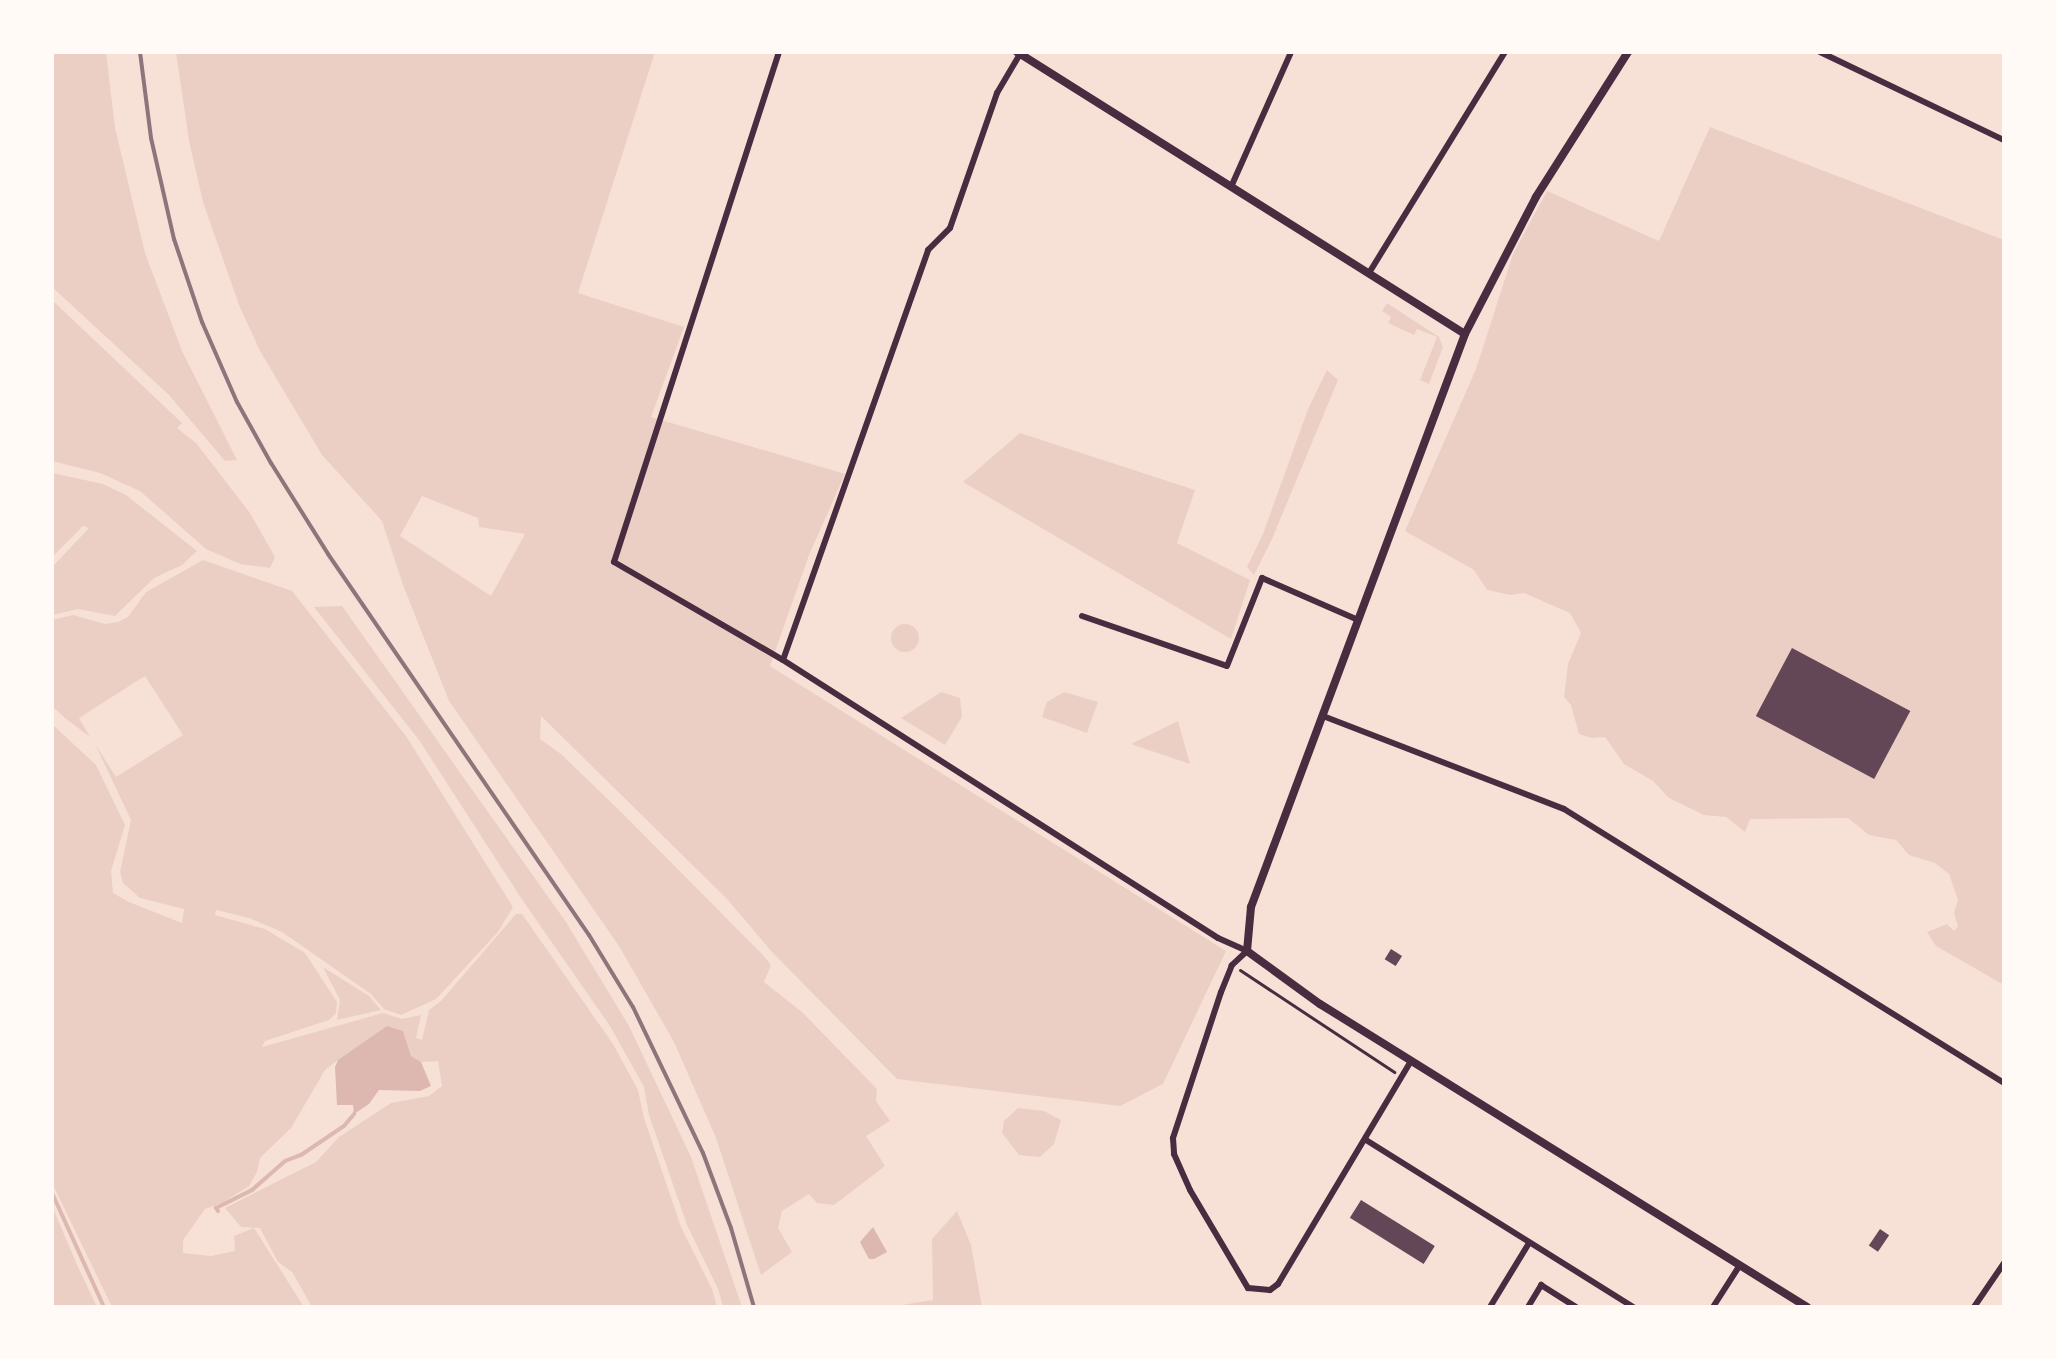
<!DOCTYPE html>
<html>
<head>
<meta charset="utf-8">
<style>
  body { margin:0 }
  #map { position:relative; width:2056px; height:1359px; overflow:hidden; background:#f7e1d7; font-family:"Alegreya Sans",sans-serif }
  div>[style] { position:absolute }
  .green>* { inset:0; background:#ebcfc5 }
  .round { border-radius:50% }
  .water>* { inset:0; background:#dcb8b0 }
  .stream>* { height:4px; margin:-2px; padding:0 2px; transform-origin:2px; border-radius:2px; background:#dcb8b0 }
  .building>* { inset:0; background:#644757; transform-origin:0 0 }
  .path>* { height:3px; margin:-1.5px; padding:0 1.5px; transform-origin:1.5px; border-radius:1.5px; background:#4a2c40 }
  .minor>* { height:6px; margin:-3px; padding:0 3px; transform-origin:3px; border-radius:3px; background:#4a2c40 }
  .tertiary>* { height:8px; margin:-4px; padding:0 4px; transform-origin:4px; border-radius:4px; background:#4a2c40 }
  .rail>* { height:4px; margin:-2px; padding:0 2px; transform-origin:2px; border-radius:2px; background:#8f747c }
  span { translate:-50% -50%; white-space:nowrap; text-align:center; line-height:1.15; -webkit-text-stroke:6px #fffaf5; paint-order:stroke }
  .frame { position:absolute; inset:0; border:54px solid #fffaf5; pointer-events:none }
</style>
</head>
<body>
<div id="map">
  <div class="green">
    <i style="clip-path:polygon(52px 52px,106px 52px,115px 128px,145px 253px,182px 351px,237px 460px,225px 461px,169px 395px,52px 287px)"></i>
    <i style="clip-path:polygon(evenodd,176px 52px,655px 52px,578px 293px,684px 327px,651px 417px,845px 474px,809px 555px,770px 666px,1226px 951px,1163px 1084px,1120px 1106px,897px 1079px,772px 952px,727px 899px,541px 716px,540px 739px,561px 754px,619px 810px,762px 954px,771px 965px,764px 982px,802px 1012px,877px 1089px,876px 1101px,890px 1121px,866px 1136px,885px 1166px,834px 1205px,817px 1203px,809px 1194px,782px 1211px,778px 1228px,792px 1252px,761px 1275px,716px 1138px,674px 1042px,619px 946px,449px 701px,403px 585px,382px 521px,322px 455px,260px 351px,239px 305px,203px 202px,189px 141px,176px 52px,422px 496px,478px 518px,479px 527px,525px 534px,491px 596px,400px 536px,422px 496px)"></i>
    <i style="clip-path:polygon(1710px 127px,2004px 240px,2004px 985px,1936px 946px,1927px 932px,1947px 924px,1954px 931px,1958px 926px,1954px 913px,1958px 900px,1949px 874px,1935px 863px,1909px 855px,1896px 840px,1869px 835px,1848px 818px,1750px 819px,1745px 832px,1726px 817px,1704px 815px,1669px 798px,1653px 781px,1624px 764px,1605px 737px,1591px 738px,1579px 734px,1571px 705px,1564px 697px,1568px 664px,1581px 633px,1570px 613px,1524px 593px,1511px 595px,1487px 590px,1474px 570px,1405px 531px,1476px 369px,1513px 254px,1547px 191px,1659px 241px)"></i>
    <i style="clip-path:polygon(52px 300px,182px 423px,177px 428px,196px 443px,250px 513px,275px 557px,270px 568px,240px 564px,206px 549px,140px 491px,100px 473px,52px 461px)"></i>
    <i style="clip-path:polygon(1387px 303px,1439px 337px,1443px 347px,1429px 384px,1420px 380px,1437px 337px,1417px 329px,1414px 335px,1388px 323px,1391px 317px,1382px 311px)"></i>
    <i style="clip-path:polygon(1327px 370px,1338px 380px,1272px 539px,1254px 575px,1247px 567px,1263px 534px,1308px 409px)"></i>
    <i style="clip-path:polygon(1020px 433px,1195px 490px,1177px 543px,1250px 580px,1231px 639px,963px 482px)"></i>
    <i style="clip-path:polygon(52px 473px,103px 484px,126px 495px,197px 551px,182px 565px,154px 578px,115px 616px,78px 609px,52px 615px,52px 567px,89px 528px,83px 526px,52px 557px)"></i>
    <i style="clip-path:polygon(203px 560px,292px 591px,406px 736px,513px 907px,498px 932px,436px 999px,401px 1015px,384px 1009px,371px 994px,282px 932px,249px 918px,216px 910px,215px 915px,265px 929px,305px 953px,337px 1002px,336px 1013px,329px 1020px,265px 1041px,262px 1047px,383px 1013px,402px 1019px,421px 1015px,416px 1038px,422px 1040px,429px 1010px,441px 1001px,516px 914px,522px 914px,613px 1044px,638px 1090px,644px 1118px,681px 1227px,712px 1289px,717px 1307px,312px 1307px,292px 1272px,278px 1262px,260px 1228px,241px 1227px,225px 1208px,316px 1162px,339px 1137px,391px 1103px,429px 1096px,442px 1086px,438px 1061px,421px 1062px,411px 1056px,403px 1032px,338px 1060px,325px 1070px,291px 1128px,260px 1158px,257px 1172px,249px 1186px,222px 1203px,205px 1209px,183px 1240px,183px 1253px,211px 1256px,235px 1251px,234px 1236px,254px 1228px,304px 1307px,112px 1307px,52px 1183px,52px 724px,96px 765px,125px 825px,111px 871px,113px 893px,129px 902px,182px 923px,184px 909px,140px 898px,123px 883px,120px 872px,131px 820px,95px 744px,116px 777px,183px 735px,145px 676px,79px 718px,90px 737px,65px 718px,52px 706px,52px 620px,73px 615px,105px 624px,118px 622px,128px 617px,146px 592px)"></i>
    <i style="clip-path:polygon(342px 606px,566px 922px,629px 1026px,691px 1157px,742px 1307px,723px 1307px,718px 1289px,687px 1225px,649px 1115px,644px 1087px,610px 1026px,523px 901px,419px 740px,314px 607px)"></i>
    <i class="round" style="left:891px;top:624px;width:28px;height:28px"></i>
    <i style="clip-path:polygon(941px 692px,960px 698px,962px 717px,945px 745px,901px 718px)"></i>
    <i style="clip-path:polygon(1064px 692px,1098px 702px,1087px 733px,1042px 717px,1047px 702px)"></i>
    <i style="clip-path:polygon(1178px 721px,1190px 764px,1131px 744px)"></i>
    <i style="clip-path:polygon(323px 967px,369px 996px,381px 1010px,337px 1020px,340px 1000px)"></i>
    <i style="clip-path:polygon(1018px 1108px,1044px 1111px,1061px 1120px,1054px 1144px,1040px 1157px,1019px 1155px,1002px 1133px,1004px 1121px)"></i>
    <i style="clip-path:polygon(52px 1206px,78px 1267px,97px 1307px,52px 1307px)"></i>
    <i style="clip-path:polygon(957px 1211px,971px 1245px,982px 1307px,889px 1307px,933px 1300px,932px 1239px)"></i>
  </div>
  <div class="water">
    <i style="clip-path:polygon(387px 1026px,403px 1031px,411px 1056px,421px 1062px,431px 1086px,420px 1091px,379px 1090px,369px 1104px,354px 1114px,353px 1105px,337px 1105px,335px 1067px,338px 1060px)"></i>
    <i style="clip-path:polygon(873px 1227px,887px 1252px,874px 1259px,869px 1259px,860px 1242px)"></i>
  </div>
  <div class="stream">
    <i style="left:52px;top:1193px;width:125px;rotate:65.5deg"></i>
    <i style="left:218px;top:1211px;width:4px;rotate:-124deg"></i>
    <i style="left:216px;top:1208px;width:40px;rotate:-26.6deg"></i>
    <i style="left:252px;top:1190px;width:44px;rotate:-41.3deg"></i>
    <i style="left:285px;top:1161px;width:17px;rotate:-21deg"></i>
    <i style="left:301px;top:1155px;width:52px;rotate:-34deg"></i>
    <i style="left:344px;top:1126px;width:16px;rotate:-50deg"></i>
  </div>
  <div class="building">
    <i style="left:1792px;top:648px;width:134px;height:77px;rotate:28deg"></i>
    <i style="left:1391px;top:949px;width:13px;height:12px;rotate:32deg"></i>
    <i style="left:1361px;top:1200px;width:87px;height:21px;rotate:32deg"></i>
    <i style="left:1880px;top:1229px;width:11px;height:20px;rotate:34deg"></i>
  </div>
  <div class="path">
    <i style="left:1240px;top:970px;width:185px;rotate:33.5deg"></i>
  </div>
  <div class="minor">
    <i style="left:779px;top:52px;width:536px;rotate:107.93deg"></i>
    <i style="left:614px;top:562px;width:195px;rotate:30.1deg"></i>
    <i style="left:783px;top:660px;width:516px;rotate:32.58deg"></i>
    <i style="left:1218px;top:938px;width:32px;rotate:24deg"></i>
    <i style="left:1247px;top:951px;width:21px;rotate:137deg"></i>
    <i style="left:1232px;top:965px;width:29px;rotate:112deg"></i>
    <i style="left:1221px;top:992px;width:154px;rotate:108.2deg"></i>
    <i style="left:1173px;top:1138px;width:16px;rotate:86deg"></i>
    <i style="left:1174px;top:1154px;width:39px;rotate:66deg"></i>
    <i style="left:1190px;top:1190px;width:114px;rotate:59.4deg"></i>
    <i style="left:1248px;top:1288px;width:22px;rotate:5deg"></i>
    <i style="left:1270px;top:1290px;width:10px;rotate:-37deg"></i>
    <i style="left:1278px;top:1284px;width:260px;rotate:-59.2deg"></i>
    <i style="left:1820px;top:52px;width:204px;rotate:25.6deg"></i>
    <i style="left:1231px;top:187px;width:148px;rotate:-66deg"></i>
    <i style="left:1369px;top:273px;width:259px;rotate:-58.4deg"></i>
    <i style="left:1082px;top:616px;width:153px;rotate:19deg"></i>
    <i style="left:1227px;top:666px;width:95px;rotate:-68.3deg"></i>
    <i style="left:1262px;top:578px;width:105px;rotate:23.6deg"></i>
    <i style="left:783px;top:660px;width:435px;rotate:-70.5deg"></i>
    <i style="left:928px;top:250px;width:31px;rotate:-45deg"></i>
    <i style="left:950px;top:228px;width:143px;rotate:-70.8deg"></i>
    <i style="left:997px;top:93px;width:45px;rotate:-59.5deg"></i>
    <i style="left:1323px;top:716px;width:258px;rotate:21.1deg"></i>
    <i style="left:1564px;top:809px;width:518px;rotate:31.91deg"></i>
    <i style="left:1366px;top:1140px;width:315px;rotate:32deg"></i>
    <i style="left:1490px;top:1307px;width:75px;rotate:-58.6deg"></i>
    <i style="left:1528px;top:1307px;width:26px;rotate:-59deg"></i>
    <i style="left:1541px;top:1285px;width:41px;rotate:32.2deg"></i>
    <i style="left:1713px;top:1307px;width:50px;rotate:-57.3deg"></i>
    <i style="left:1974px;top:1307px;width:53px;rotate:-55.7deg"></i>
  </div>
  <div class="tertiary">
    <i style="left:1017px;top:52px;width:529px;rotate:32.19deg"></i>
    <i style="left:1628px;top:52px;width:172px;rotate:122.4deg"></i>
    <i style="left:1536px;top:197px;width:154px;rotate:117.4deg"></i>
    <i style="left:1465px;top:334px;width:612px;rotate:110.48deg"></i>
    <i style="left:1251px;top:907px;width:44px;rotate:95.2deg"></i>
    <i style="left:1247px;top:951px;width:90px;rotate:36deg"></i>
    <i style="left:1320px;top:1004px;width:574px;rotate:31.89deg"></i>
  </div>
  <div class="rail">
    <i style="left:140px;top:52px;width:87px;rotate:82.7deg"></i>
    <i style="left:151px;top:138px;width:104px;rotate:77.2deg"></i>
    <i style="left:174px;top:239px;width:88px;rotate:71.4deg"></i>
    <i style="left:202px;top:322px;width:87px;rotate:66.4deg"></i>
    <i style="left:237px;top:402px;width:70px;rotate:60.9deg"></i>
    <i style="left:271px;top:463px;width:107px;rotate:57.9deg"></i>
    <i style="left:328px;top:554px;width:462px;rotate:55.6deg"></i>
    <i style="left:589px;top:935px;width:84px;rotate:58.6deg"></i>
    <i style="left:633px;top:1007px;width:162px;rotate:64.4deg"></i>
    <i style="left:703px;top:1153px;width:80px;rotate:69.5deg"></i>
    <i style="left:731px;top:1228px;width:82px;rotate:73.8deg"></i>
  </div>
  <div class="frame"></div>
</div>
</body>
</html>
